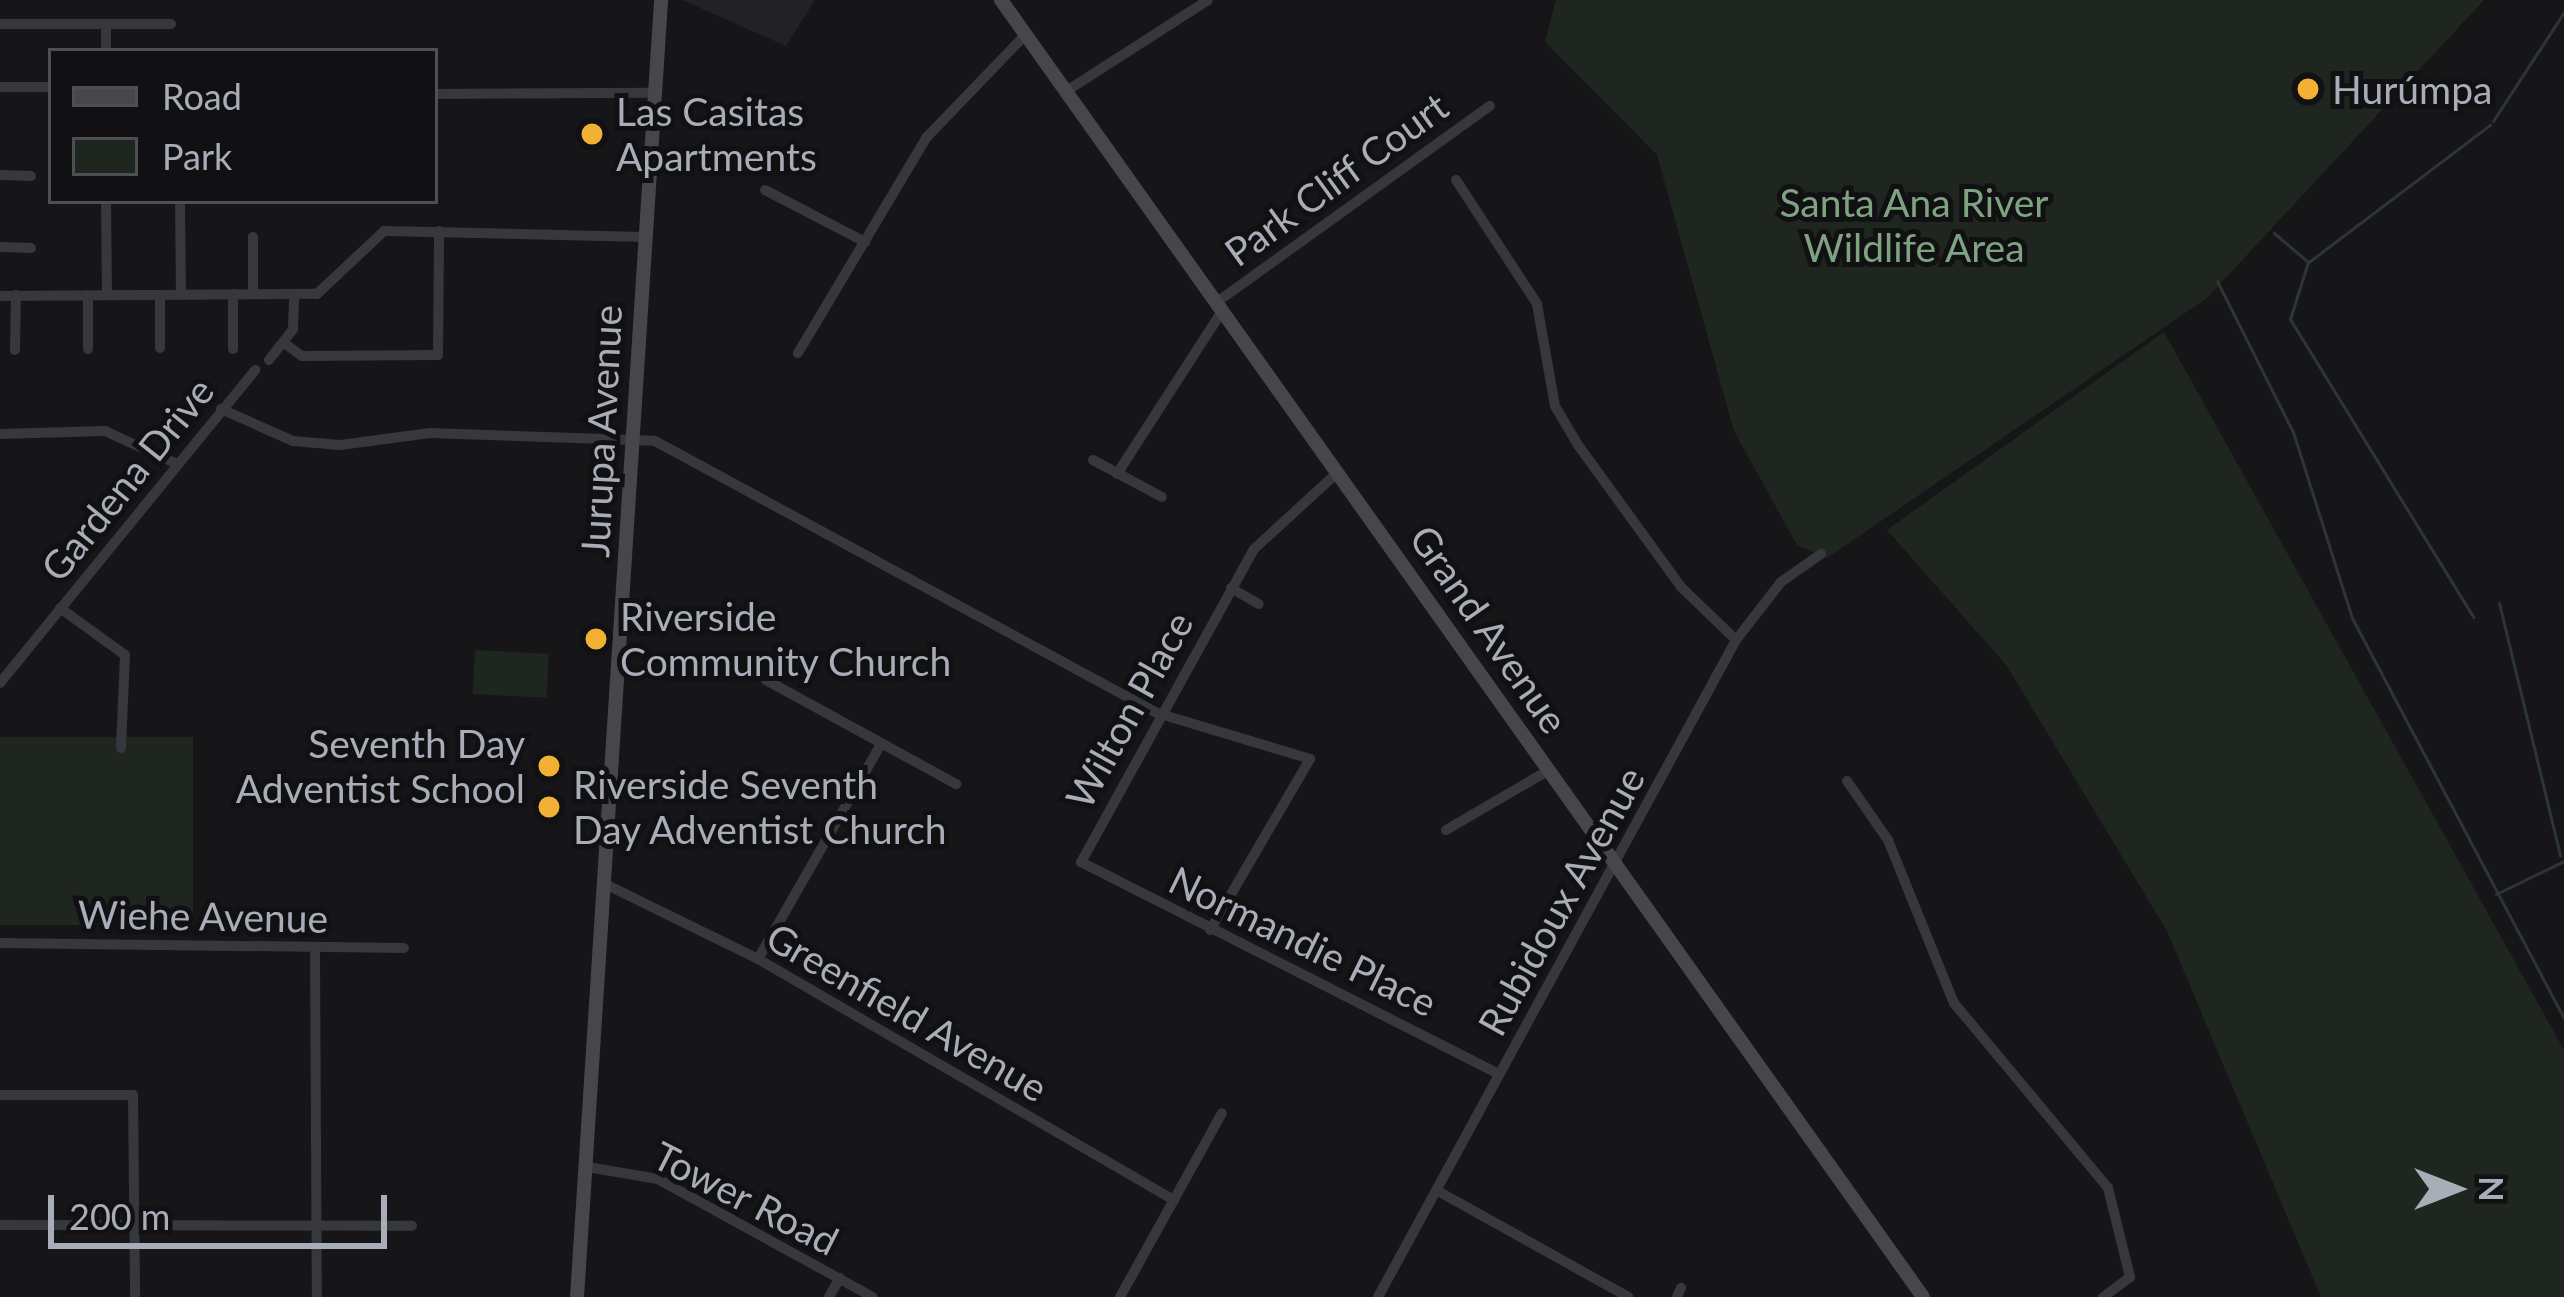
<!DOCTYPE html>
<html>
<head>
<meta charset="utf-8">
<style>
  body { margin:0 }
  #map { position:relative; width:2564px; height:1297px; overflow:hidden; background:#161618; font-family:Lato,sans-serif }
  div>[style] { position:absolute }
  .built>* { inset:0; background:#222225 }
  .green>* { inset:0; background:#1e261f; transform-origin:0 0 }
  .stream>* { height:3px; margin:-1.5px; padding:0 1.5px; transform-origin:1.5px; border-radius:1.5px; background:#2c353c }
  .street>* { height:10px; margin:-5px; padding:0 5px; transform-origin:5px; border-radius:5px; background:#37383d }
  .secondary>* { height:14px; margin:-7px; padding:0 7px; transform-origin:7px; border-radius:7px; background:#45474d }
  .dots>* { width:33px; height:33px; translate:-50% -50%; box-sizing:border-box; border:6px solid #111113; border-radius:50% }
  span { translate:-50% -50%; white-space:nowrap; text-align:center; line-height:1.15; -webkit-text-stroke:10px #111113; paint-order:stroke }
  .poi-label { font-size:39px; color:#a8adb8 }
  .left { translate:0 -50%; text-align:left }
  .right { translate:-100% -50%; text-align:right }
  .street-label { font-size:39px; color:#a8adb8 }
  .park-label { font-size:39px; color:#7fa381 }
  .legend { position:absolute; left:48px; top:48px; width:390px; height:156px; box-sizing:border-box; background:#111113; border:3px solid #4d4f55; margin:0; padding:15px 21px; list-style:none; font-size:36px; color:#a8adb8 }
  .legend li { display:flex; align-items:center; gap:24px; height:60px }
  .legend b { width:60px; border:3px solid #4d4f55 }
  .north { position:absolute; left:2396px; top:1129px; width:120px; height:120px; -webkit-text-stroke:9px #111113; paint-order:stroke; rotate:90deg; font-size:33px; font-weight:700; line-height:48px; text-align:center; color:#a8adb8 }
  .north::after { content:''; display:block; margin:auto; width:42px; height:54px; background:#a8adb8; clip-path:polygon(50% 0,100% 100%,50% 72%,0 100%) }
  .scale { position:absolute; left:48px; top:1195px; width:339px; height:54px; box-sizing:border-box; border:6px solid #a8adb8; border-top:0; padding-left:15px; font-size:36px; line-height:42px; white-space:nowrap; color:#a8adb8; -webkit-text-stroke:9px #111113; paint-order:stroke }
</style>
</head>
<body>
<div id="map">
  <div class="built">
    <i style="clip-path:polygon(682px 0,815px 0,786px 46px)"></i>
  </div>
  <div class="green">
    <i style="clip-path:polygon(1556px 0,2484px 0,2207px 298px,1827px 558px,1797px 545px,1734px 431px,1657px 155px,1545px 42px)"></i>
    <i style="clip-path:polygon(2164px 332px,2564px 1050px,2564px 1297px,2321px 1297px,2167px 931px,2007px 666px,1887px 530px)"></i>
    <i style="left:475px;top:650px;width:74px;height:44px;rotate:3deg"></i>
    <i style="left:193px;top:737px;width:188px;height:193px;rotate:90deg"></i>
  </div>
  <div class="stream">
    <i style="left:2493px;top:121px;width:130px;rotate:-56.9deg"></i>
    <i style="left:2274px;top:233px;width:45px;rotate:40.5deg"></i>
    <i style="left:2308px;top:262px;width:60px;rotate:107.5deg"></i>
    <i style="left:2290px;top:319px;width:350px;rotate:58.4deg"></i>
    <i style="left:2310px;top:261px;width:226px;rotate:-37.1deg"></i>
    <i style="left:2217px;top:281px;width:169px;rotate:63.3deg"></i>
    <i style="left:2293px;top:432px;width:195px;rotate:72.4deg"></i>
    <i style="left:2352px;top:618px;width:453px;rotate:62.1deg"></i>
    <i style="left:2499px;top:603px;width:260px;rotate:76.4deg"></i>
    <i style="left:2496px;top:894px;width:76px;rotate:-25.9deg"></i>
  </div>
  <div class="street">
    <i style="left:0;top:24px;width:171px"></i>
    <i style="left:106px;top:51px;width:26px;rotate:-90deg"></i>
    <i style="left:0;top:87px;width:51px"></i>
    <i style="left:1068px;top:90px;width:166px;rotate:-32.7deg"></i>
    <i style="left:435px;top:94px;width:220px;rotate:-0.3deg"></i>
    <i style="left:0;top:175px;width:31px;rotate:2deg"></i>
    <i style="left:1456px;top:180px;width:148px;rotate:56.8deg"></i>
    <i style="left:1537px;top:304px;width:104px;rotate:80deg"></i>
    <i style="left:1555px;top:406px;width:45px;rotate:59.5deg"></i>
    <i style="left:1578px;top:445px;width:175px;rotate:54deg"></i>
    <i style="left:1681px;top:587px;width:76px;rotate:43.9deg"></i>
    <i style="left:765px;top:190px;width:113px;rotate:27.5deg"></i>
    <i style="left:106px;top:201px;width:94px;rotate:89.4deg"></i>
    <i style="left:180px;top:201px;width:94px;rotate:89.4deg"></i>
    <i style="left:0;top:247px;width:31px;rotate:2deg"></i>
    <i style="left:233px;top:294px;width:55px;rotate:90deg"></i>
    <i style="left:253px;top:294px;width:57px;rotate:-90deg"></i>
    <i style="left:88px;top:295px;width:54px;rotate:90deg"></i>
    <i style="left:0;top:296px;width:317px;rotate:-0.4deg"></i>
    <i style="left:317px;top:294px;width:92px;rotate:-43.2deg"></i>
    <i style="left:384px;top:231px;width:261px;rotate:1.3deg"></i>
    <i style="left:1217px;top:302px;width:336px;rotate:-35.7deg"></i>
    <i style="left:284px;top:343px;width:22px;rotate:36deg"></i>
    <i style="left:302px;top:356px;width:136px;rotate:-0.4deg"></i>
    <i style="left:438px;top:355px;width:124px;rotate:-89.5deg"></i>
    <i style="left:160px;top:348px;width:53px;rotate:-90deg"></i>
    <i style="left:15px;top:350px;width:55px;rotate:-89deg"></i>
    <i style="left:798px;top:353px;width:250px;rotate:-59.2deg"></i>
    <i style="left:926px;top:138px;width:144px;rotate:-46.1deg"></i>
    <i style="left:269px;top:360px;width:39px;rotate:-52deg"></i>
    <i style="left:293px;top:329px;width:35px;rotate:-88deg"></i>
    <i style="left:221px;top:409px;width:79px;rotate:24deg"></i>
    <i style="left:293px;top:441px;width:47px;rotate:4.9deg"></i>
    <i style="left:340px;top:445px;width:91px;rotate:-7.6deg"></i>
    <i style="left:430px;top:433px;width:225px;rotate:2deg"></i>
    <i style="left:655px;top:441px;width:571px;rotate:28.45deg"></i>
    <i style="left:1157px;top:713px;width:160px;rotate:16.7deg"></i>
    <i style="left:1310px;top:759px;width:198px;rotate:120.3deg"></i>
    <i style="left:0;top:434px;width:105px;rotate:-1.6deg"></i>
    <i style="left:105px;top:431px;width:77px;rotate:24.6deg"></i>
    <i style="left:1093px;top:460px;width:78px;rotate:28.2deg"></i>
    <i style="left:1337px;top:473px;width:113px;rotate:137.5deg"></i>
    <i style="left:1254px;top:549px;width:358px;rotate:118.9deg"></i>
    <i style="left:1081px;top:862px;width:469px;rotate:26.9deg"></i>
    <i style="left:1117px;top:474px;width:194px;rotate:-57.2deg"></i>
    <i style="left:1231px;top:588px;width:32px;rotate:30deg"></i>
    <i style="left:60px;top:608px;width:80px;rotate:35.9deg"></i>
    <i style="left:125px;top:655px;width:93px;rotate:92.5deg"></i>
    <i style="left:766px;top:680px;width:217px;rotate:28.7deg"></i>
    <i style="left:0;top:683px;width:404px;rotate:-50.8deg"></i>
    <i style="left:1847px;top:781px;width:72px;rotate:55.2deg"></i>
    <i style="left:1888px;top:840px;width:176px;rotate:68deg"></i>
    <i style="left:1954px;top:1003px;width:241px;rotate:50.2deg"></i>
    <i style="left:2108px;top:1188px;width:92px;rotate:76.1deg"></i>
    <i style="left:2130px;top:1277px;width:34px;rotate:143deg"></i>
    <i style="left:1446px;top:830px;width:119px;rotate:-30.2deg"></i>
    <i style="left:605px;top:884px;width:170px;rotate:26.1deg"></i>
    <i style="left:758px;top:959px;width:481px;rotate:30.1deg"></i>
    <i style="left:0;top:943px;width:404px;rotate:0.7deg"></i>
    <i style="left:315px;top:948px;width:349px;rotate:89.7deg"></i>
    <i style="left:758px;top:959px;width:248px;rotate:-60.2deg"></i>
    <i style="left:0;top:1095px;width:133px"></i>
    <i style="left:133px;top:1095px;width:202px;rotate:89.4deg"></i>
    <i style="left:587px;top:1167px;width:72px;rotate:9.6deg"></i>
    <i style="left:658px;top:1179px;width:245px;rotate:28.8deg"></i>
    <i style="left:1436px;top:1190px;width:220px;rotate:29.1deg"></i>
    <i style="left:0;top:1225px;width:412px;rotate:0.1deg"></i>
    <i style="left:829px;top:1297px;width:22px;rotate:-60deg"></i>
    <i style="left:1120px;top:1297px;width:210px;rotate:-61deg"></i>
    <i style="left:1378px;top:1297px;width:748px;rotate:-61.41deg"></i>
    <i style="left:1736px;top:640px;width:73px;rotate:-52.2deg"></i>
    <i style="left:1781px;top:582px;width:49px;rotate:-35deg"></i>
    <i style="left:1677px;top:1297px;width:10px;rotate:-66deg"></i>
  </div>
  <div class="secondary">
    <i style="left:1001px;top:0;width:1591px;rotate:54.59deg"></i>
    <i style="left:577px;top:1297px;width:1300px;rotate:-86.29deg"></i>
  </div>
  <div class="dots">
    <i style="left:2308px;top:89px;background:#f2b134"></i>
    <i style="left:592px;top:134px;background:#f2b134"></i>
    <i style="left:596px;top:639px;background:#f2b134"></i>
    <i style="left:549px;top:766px;background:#f2b134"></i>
    <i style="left:549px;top:807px;background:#f2b134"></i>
  </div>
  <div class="poi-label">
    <span class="left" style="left:2332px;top:89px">Hurúmpa</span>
    <span class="left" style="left:616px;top:134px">Las Casitas<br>Apartments</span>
    <span class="left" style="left:620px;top:639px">Riverside<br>Community Church</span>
    <span class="right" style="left:525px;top:766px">Seventh Day<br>Adventist School</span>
    <span class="left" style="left:573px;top:807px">Riverside Seventh<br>Day Adventist Church</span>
  </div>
  <div class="street-label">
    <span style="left:1336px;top:179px;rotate:-36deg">Park Cliff Court</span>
    <span style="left:601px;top:431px;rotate:-87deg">Jurupa Avenue</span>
    <span style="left:127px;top:479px;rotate:-51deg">Gardena Drive</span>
    <span style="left:1489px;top:629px;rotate:55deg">Grand Avenue</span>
    <span style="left:1129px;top:710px;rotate:-61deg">Wilton Place</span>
    <span style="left:1561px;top:901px;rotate:-61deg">Rubidoux Avenue</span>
    <span style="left:203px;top:916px;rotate:1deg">Wiehe Avenue</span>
    <span style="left:1303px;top:941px;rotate:26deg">Normandie Place</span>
    <span style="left:907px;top:1012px;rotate:30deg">Greenfield Avenue</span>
    <span style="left:746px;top:1198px;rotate:27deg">Tower Road</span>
  </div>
  <div class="park-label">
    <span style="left:1914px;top:225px">Santa Ana River<br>Wildlife Area</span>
  </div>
  <ul class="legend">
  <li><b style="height:15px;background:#45474d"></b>Road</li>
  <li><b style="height:33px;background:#1e261f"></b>Park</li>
  </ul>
  <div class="north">N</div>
  <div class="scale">200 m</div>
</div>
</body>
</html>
